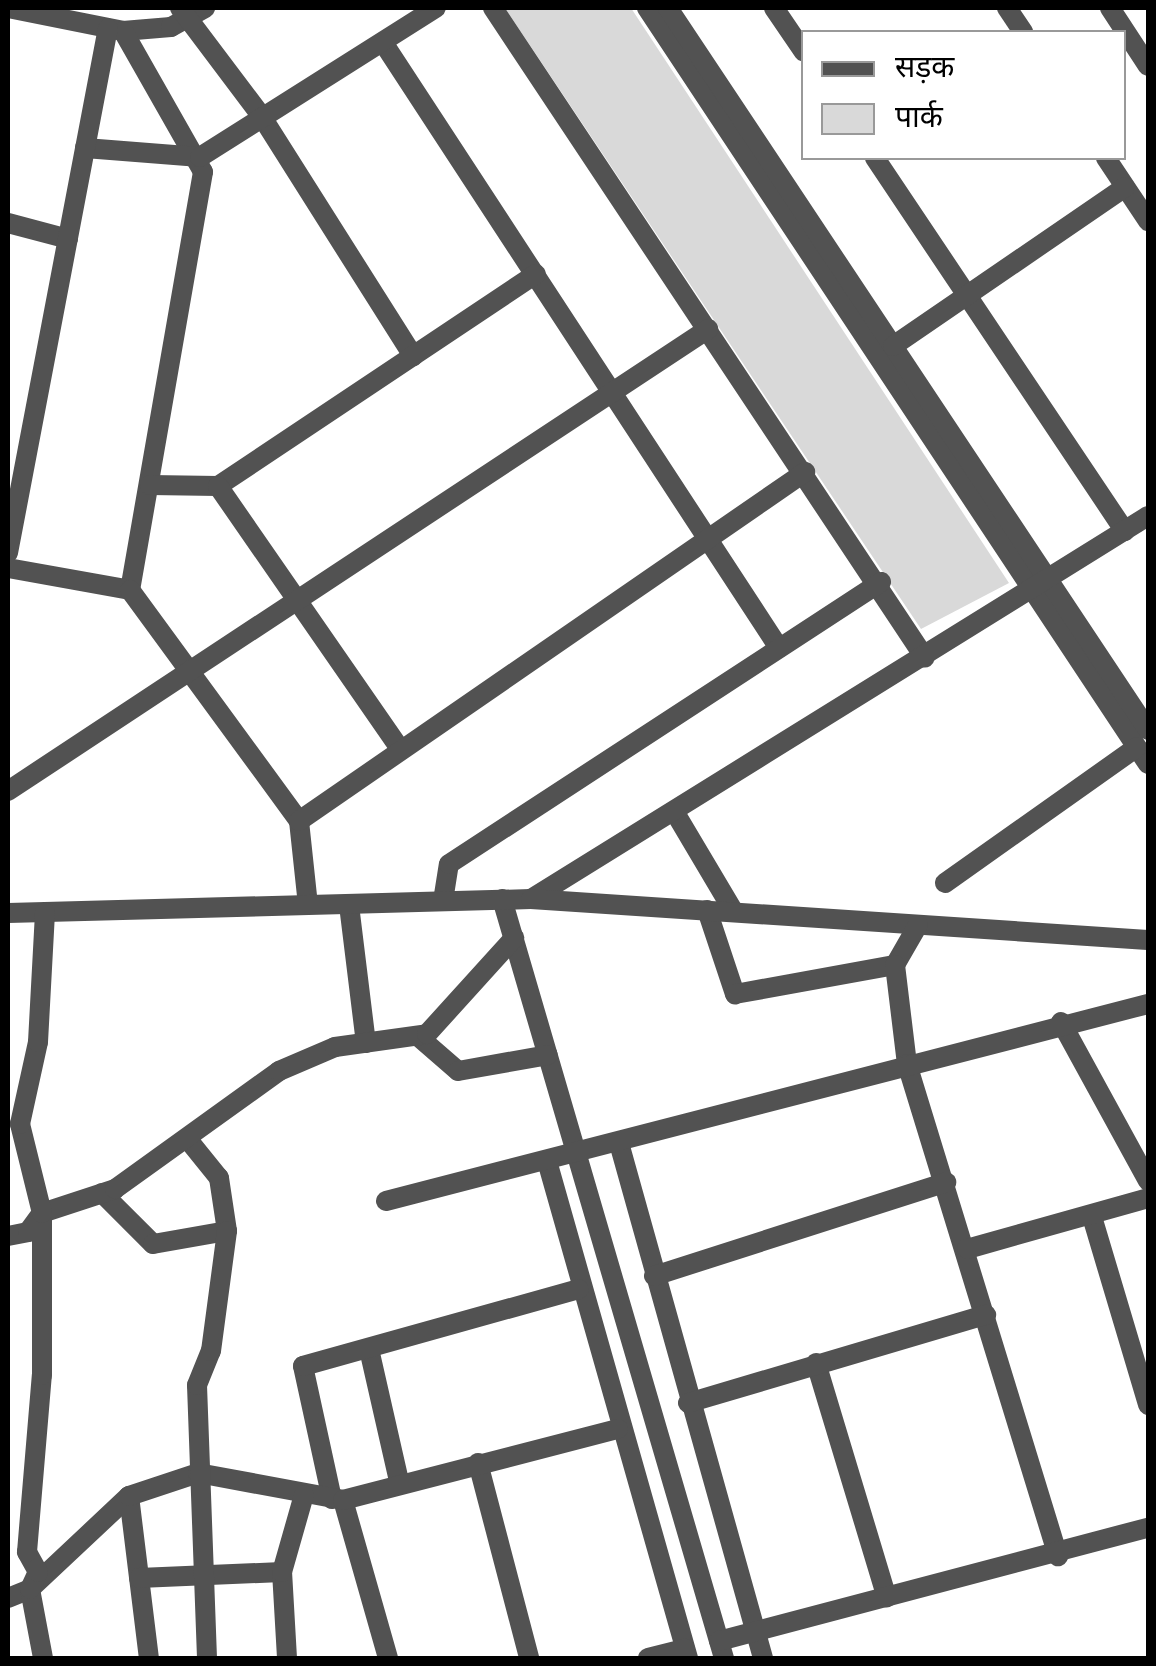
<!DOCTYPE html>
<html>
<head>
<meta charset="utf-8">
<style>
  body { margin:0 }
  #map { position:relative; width:1156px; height:1666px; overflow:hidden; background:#fff; font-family:"Fira Sans Condensed","Noto Sans Devanagari",sans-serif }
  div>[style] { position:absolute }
  .green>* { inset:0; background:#d9d9d9 }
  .minor>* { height:20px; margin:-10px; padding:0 10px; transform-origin:10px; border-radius:10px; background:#525252 }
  span { translate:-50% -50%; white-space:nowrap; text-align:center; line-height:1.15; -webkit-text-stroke:8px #fff; paint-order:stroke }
  .frame { position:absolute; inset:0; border:10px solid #000; pointer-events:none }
  .legend { position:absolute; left:801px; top:30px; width:325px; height:130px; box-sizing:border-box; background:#fff; border:2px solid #999; margin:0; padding:12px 18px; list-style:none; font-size:30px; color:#000 }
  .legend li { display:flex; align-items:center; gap:20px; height:50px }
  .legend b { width:50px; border:2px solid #999 }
</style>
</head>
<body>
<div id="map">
  <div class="green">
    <i style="clip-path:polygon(505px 8px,631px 8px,1009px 583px,921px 629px)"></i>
  </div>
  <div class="minor">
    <i style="left:8px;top:8px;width:117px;rotate:11.3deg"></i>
    <i style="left:123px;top:31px;width:48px;rotate:-4.8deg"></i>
    <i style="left:171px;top:27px;width:39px;rotate:-29deg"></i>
    <i style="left:180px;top:8px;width:136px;rotate:53deg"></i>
    <i style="left:262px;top:117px;width:283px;rotate:57.7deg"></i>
    <i style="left:493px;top:8px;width:780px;rotate:56.39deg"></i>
    <i style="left:647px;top:8px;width:907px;rotate:56.47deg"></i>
    <i style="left:668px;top:8px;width:867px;rotate:56.38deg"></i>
    <i style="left:774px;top:8px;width:53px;rotate:55.7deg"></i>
    <i style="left:1007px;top:8px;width:29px;rotate:56deg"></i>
    <i style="left:1110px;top:8px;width:69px;rotate:56.8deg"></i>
    <i style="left:123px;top:31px;width:162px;rotate:60.4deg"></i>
    <i style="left:203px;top:172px;width:424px;rotate:99.9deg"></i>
    <i style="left:386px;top:47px;width:718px;rotate:56.82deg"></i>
    <i style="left:85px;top:148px;width:115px;rotate:4.5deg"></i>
    <i style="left:200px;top:157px;width:279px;rotate:-32.3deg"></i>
    <i style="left:875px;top:158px;width:449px;rotate:56.2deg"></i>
    <i style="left:1106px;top:158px;width:76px;rotate:56.3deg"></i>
    <i style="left:8px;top:223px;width:62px;rotate:14.9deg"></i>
    <i style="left:893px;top:346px;width:281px;rotate:-34.4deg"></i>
    <i style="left:150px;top:485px;width:68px;rotate:0.8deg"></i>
    <i style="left:218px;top:486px;width:382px;rotate:-33.7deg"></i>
    <i style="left:218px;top:486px;width:321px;rotate:55.3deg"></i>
    <i style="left:8px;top:553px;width:534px;rotate:-79.22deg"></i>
    <i style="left:8px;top:568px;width:124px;rotate:10.2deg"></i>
    <i style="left:130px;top:590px;width:286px;rotate:53.8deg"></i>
    <i style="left:299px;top:821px;width:84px;rotate:83.9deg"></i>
    <i style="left:8px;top:791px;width:839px;rotate:-33.42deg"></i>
    <i style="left:674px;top:811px;width:117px;rotate:59.3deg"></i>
    <i style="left:299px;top:821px;width:615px;rotate:-34.59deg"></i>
    <i style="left:945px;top:883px;width:235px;rotate:-35.3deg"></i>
    <i style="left:502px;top:899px;width:791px;rotate:73.7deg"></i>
    <i style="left:531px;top:899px;width:726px;rotate:-31.83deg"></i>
    <i style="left:443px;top:901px;width:37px;rotate:-81deg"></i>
    <i style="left:449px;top:864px;width:516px;rotate:-33.14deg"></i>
    <i style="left:349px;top:905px;width:139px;rotate:83deg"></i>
    <i style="left:707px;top:910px;width:89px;rotate:71.6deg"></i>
    <i style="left:735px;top:994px;width:163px;rotate:-10.3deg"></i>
    <i style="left:8px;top:913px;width:523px;rotate:-1.53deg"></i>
    <i style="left:531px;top:899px;width:618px;rotate:3.8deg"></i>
    <i style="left:918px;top:925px;width:46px;rotate:119.9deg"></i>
    <i style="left:895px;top:965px;width:100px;rotate:83.1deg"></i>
    <i style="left:907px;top:1064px;width:515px;rotate:72.94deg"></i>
    <i style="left:1061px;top:1022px;width:181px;rotate:61.3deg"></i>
    <i style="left:420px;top:1038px;width:50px;rotate:41deg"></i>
    <i style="left:458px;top:1071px;width:91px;rotate:-10.1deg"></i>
    <i style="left:619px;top:1143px;width:535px;rotate:74.38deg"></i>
    <i style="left:547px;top:1161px;width:517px;rotate:74.16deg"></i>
    <i style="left:102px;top:1193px;width:72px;rotate:45deg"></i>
    <i style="left:153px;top:1244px;width:75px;rotate:-10deg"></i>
    <i style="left:227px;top:1231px;width:54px;rotate:-98.6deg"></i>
    <i style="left:219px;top:1178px;width:46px;rotate:-128.9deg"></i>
    <i style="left:386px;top:1201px;width:787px;rotate:-14.5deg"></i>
    <i style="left:1093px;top:1220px;width:193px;rotate:73.4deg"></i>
    <i style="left:8px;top:1236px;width:20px;rotate:-11deg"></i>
    <i style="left:28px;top:1232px;width:24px;rotate:-54deg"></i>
    <i style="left:42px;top:1213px;width:77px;rotate:-18.2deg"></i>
    <i style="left:115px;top:1189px;width:202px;rotate:-35.7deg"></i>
    <i style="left:279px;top:1071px;width:61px;rotate:-23.2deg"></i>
    <i style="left:335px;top:1047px;width:93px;rotate:-8deg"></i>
    <i style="left:427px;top:1034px;width:130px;rotate:-47.8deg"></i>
    <i style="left:967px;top:1249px;width:188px;rotate:-15.7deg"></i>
    <i style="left:654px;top:1276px;width:307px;rotate:-17.8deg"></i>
    <i style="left:369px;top:1349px;width:139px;rotate:77.2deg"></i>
    <i style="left:816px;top:1363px;width:245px;rotate:73.2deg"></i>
    <i style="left:688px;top:1403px;width:311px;rotate:-16.5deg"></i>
    <i style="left:478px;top:1463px;width:202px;rotate:75.3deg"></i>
    <i style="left:129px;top:1496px;width:163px;rotate:83deg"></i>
    <i style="left:332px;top:1499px;width:136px;rotate:-102.3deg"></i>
    <i style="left:303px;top:1366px;width:286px;rotate:-15.6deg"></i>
    <i style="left:343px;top:1500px;width:164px;rotate:74.1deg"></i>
    <i style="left:139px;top:1578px;width:143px;rotate:-2.4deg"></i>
    <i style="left:8px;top:1598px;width:24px;rotate:-22deg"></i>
    <i style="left:30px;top:1589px;width:136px;rotate:-43.2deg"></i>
    <i style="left:129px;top:1496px;width:73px;rotate:-18.4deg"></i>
    <i style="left:198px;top:1473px;width:147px;rotate:10.5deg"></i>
    <i style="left:343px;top:1500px;width:284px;rotate:-14.5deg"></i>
    <i style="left:719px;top:1641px;width:444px;rotate:-14.8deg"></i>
    <i style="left:43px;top:1658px;width:70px;rotate:-100.7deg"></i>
    <i style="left:30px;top:1589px;width:19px;rotate:-65deg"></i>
    <i style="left:38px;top:1572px;width:23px;rotate:-119deg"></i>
    <i style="left:27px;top:1552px;width:178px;rotate:-85.2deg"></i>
    <i style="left:42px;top:1375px;width:162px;rotate:-90deg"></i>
    <i style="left:42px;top:1213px;width:92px;rotate:-103.9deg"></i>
    <i style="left:20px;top:1124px;width:84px;rotate:-77.6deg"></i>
    <i style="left:38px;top:1042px;width:130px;rotate:-86.9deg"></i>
    <i style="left:207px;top:1658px;width:273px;rotate:-92.1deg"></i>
    <i style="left:197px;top:1385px;width:37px;rotate:-68deg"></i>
    <i style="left:211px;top:1351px;width:121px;rotate:-82.4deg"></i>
    <i style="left:287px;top:1658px;width:86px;rotate:-93.3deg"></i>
    <i style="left:282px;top:1572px;width:80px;rotate:-74.1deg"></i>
    <i style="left:648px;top:1658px;width:38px;rotate:-14deg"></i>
  </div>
  <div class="frame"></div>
  <ul class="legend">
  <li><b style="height:12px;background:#525252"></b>सड़क</li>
  <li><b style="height:28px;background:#d9d9d9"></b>पार्क</li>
  </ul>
</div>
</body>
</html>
